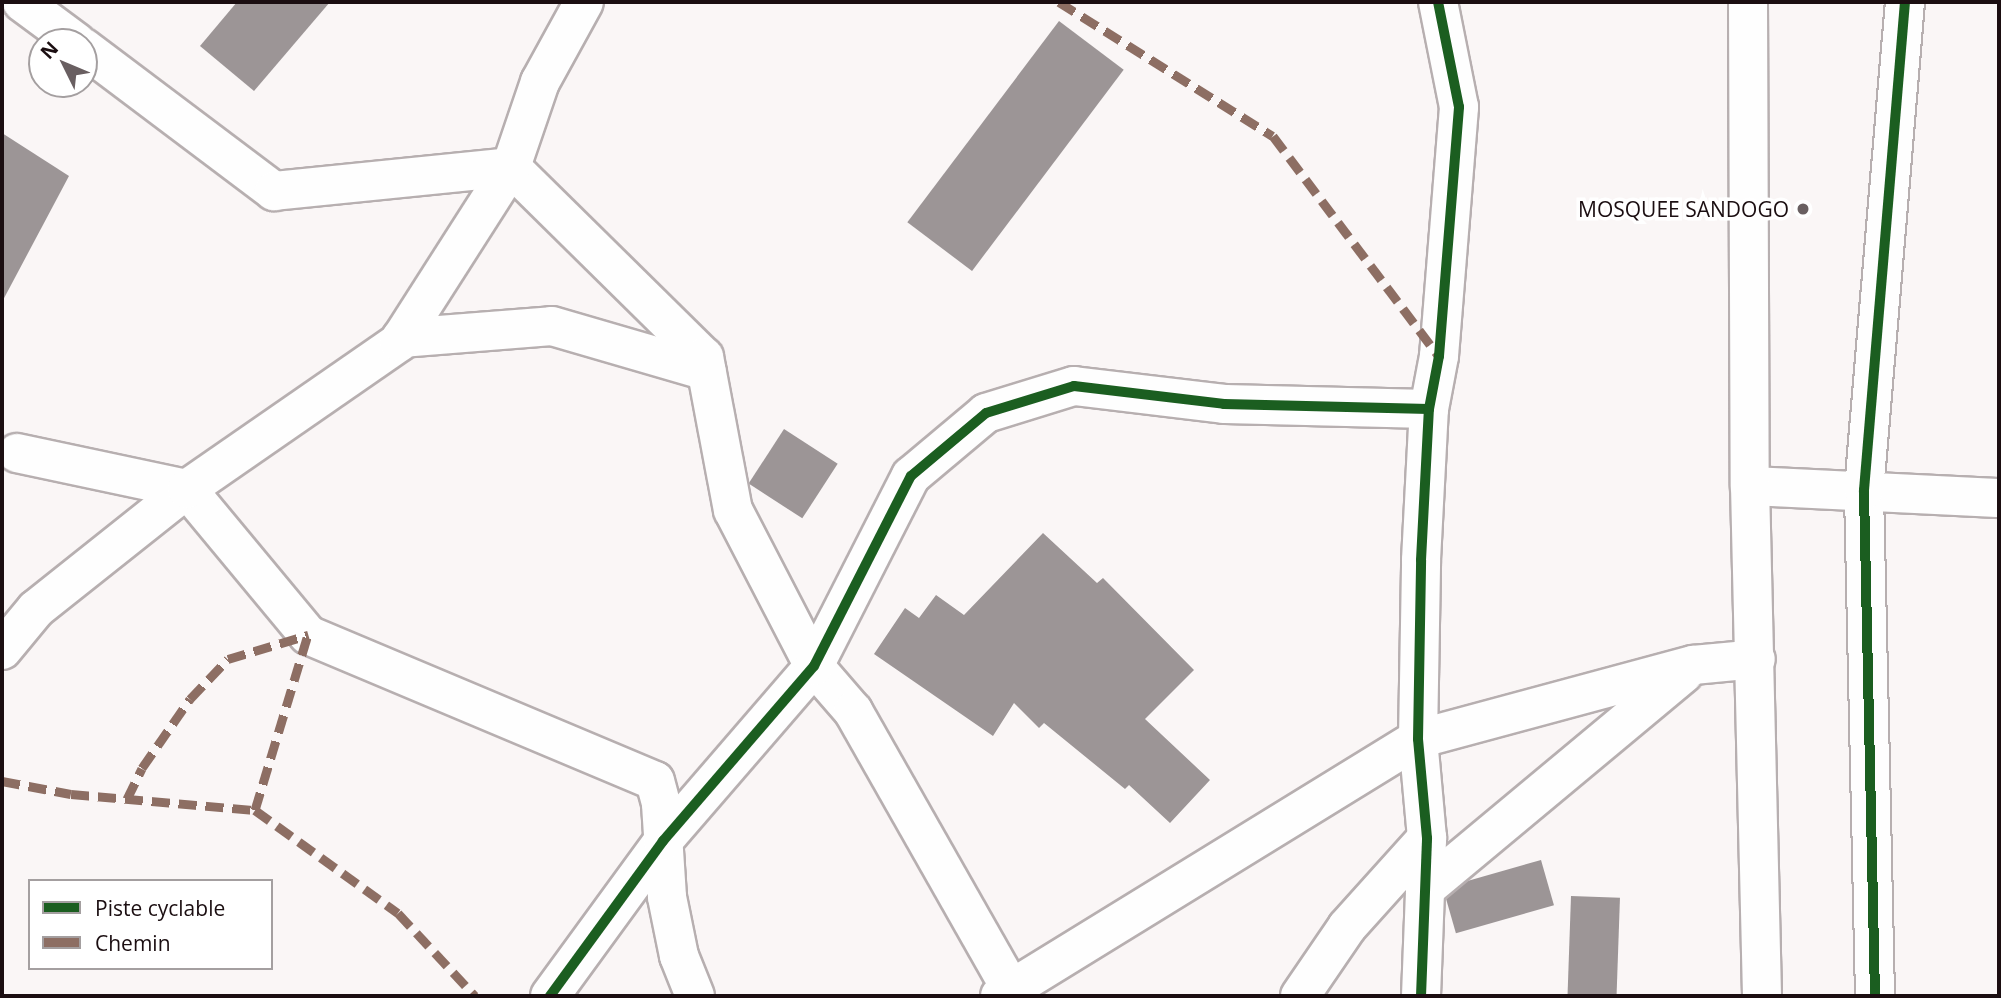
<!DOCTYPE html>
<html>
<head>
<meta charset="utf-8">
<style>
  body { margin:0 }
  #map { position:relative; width:2001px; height:998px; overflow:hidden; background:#faf6f6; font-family:"Open Sans",sans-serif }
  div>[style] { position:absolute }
  .building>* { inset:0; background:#9c9596; transform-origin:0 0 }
  .roads { filter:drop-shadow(2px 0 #b7afb0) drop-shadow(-2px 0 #b7afb0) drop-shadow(0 2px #b7afb0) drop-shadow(0 -2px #b7afb0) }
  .minor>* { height:38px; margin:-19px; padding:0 19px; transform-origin:19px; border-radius:19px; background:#fefefe }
  .tertiary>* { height:38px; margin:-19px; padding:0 19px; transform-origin:19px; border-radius:19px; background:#fefefe }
  .quiet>* { height:9px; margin-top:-4.5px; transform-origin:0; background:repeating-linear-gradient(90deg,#8d6e63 0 18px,transparent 0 27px) }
  .cycleway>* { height:10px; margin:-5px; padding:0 5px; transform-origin:5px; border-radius:5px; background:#1b5e20 }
  .dots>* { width:19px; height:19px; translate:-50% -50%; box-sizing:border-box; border:4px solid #fff; border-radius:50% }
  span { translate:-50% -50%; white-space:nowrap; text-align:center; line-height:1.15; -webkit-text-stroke:7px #fff; paint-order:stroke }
  .poi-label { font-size:21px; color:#1b0e11 }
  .right { translate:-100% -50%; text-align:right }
  .frame { position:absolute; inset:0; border:4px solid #1b0e11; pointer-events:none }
  .legend { position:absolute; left:28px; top:879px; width:245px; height:91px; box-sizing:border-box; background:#fff; border:2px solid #a49fa0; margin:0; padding:9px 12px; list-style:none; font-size:21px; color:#1b0e11 }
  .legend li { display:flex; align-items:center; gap:14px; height:35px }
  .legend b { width:35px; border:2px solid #a49fa0 }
  .north { position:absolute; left:28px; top:28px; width:70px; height:70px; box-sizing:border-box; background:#fff; border:2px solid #a49fa0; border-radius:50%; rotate:313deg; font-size:19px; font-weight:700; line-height:28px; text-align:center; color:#1b0e11 }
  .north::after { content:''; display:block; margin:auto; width:24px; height:32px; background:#695f61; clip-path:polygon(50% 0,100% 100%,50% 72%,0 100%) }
</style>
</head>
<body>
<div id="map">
  <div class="building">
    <i style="clip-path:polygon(237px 2px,330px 2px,254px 91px,200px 46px)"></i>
    <i style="left:1059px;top:21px;width:81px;height:252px;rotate:37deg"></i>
    <i style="clip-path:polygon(2px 133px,69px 176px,2px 302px)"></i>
    <i style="left:784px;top:429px;width:64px;height:65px;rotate:33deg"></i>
    <i style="clip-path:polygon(1043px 533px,1097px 583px,1103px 578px,1194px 670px,1145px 719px,1210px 780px,1170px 823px,1129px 785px,1125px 789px,1044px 723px,1039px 728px,1014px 703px,993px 736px,874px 654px,905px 608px,919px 618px,936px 595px,964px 615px)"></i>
    <i style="left:1541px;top:860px;width:47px;height:102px;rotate:74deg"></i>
    <i style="left:1571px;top:896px;width:49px;height:100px;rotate:2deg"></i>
  </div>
  <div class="roads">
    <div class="minor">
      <i style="left:22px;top:2px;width:67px;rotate:36.5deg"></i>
      <i style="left:84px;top:48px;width:238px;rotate:37deg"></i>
      <i style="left:274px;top:191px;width:238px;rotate:-5.8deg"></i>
      <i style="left:511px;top:167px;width:271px;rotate:44.6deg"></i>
      <i style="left:704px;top:357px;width:156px;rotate:79.3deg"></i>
      <i style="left:733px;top:510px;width:176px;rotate:62.6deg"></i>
      <i style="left:814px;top:666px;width:60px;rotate:49.1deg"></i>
      <i style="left:853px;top:711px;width:322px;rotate:60.4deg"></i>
      <i style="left:401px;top:338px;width:151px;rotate:-4.5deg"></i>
      <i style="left:552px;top:326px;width:161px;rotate:16.2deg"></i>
      <i style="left:17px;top:453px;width:174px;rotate:12deg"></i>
      <i style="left:187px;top:489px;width:190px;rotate:50.3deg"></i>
      <i style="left:308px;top:635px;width:376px;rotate:22.8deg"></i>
      <i style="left:655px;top:781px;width:24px;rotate:75deg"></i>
      <i style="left:661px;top:804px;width:93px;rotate:86.3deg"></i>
      <i style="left:667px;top:897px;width:60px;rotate:78.5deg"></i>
      <i style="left:679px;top:956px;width:43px;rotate:68.2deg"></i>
      <i style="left:1750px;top:486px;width:249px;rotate:2.8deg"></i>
      <i style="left:2px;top:650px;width:53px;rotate:-50.3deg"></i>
      <i style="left:36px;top:609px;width:193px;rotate:-38.5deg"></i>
      <i style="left:187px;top:489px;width:258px;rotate:-34.7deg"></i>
      <i style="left:399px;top:342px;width:208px;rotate:-57.4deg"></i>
      <i style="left:511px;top:167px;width:90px;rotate:-71.2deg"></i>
      <i style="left:540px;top:82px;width:91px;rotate:-61.2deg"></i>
      <i style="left:1425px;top:889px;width:337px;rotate:-39.8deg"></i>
      <i style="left:550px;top:996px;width:192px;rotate:-53.9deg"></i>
      <i style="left:663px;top:841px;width:231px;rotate:-49.2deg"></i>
      <i style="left:814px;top:666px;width:213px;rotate:-63deg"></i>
      <i style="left:911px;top:476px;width:98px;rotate:-40deg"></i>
      <i style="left:986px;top:413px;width:92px;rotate:-17.1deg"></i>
      <i style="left:1074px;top:386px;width:151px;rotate:6.8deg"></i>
      <i style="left:1224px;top:404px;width:205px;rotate:1.4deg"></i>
      <i style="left:1000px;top:996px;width:491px;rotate:-31.6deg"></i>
      <i style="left:1418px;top:739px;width:285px;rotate:-15.1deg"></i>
      <i style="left:1693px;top:665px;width:63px;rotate:-5.4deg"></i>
      <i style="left:1300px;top:996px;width:83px;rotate:-55.7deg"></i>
      <i style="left:1347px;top:927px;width:120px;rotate:-48deg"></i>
      <i style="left:1421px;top:996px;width:158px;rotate:-87.8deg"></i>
      <i style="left:1427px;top:838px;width:99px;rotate:-95.2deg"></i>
      <i style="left:1418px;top:739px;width:179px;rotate:-89deg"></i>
      <i style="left:1421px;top:560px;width:151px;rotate:-87deg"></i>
      <i style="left:1429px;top:409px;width:54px;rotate:-79.3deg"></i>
      <i style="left:1439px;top:356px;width:250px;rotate:-85.4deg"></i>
      <i style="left:1459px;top:107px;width:107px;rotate:-101.3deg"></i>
      <i style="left:1875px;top:996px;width:506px;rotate:-91.25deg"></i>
      <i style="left:1864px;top:490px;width:490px;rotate:-85.2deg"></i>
    </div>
    <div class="tertiary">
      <i style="left:1748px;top:2px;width:484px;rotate:89.8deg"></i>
      <i style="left:1750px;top:486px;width:510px;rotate:88.65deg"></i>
    </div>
  </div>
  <div class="quiet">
    <i style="left:1059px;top:2px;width:252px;rotate:32.1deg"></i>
    <i style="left:1273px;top:136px;width:276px;rotate:53deg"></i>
    <i style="left:2px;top:781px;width:70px;rotate:10.7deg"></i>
    <i style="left:71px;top:794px;width:185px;rotate:5deg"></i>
    <i style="left:255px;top:810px;width:176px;rotate:35.8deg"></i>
    <i style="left:398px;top:913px;width:113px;rotate:47.1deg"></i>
    <i style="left:127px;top:799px;width:34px;rotate:-64deg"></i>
    <i style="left:142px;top:768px;width:84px;rotate:-55.2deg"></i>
    <i style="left:190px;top:699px;width:55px;rotate:-46.5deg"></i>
    <i style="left:228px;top:659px;width:84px;rotate:-16.7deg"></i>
    <i style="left:255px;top:810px;width:183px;rotate:-73.2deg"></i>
  </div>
  <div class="cycleway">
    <i style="left:550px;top:996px;width:192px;rotate:-53.9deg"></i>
    <i style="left:663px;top:841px;width:231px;rotate:-49.2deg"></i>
    <i style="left:814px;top:666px;width:213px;rotate:-63deg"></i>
    <i style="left:911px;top:476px;width:98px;rotate:-40deg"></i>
    <i style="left:986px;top:413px;width:92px;rotate:-17.1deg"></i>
    <i style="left:1074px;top:386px;width:151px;rotate:6.8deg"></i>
    <i style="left:1224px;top:404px;width:205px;rotate:1.4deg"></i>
    <i style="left:1421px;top:996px;width:158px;rotate:-87.8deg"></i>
    <i style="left:1427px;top:838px;width:99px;rotate:-95.2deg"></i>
    <i style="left:1418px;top:739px;width:179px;rotate:-89deg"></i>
    <i style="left:1421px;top:560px;width:151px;rotate:-87deg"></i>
    <i style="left:1429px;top:409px;width:54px;rotate:-79.3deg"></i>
    <i style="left:1439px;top:356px;width:250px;rotate:-85.4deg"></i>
    <i style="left:1459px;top:107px;width:107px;rotate:-101.3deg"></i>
    <i style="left:1875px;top:996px;width:506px;rotate:-91.25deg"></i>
    <i style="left:1864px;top:490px;width:490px;rotate:-85.2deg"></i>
  </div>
  <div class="dots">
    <i style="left:1803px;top:209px;background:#695f61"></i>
  </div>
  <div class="poi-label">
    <span class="right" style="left:1789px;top:209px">MOSQUEE SANDOGO</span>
  </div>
  <div class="frame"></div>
  <ul class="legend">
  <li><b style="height:9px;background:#1b5e20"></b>Piste cyclable</li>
  <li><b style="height:9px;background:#8d6e63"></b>Chemin</li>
  </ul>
  <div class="north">N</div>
</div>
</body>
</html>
